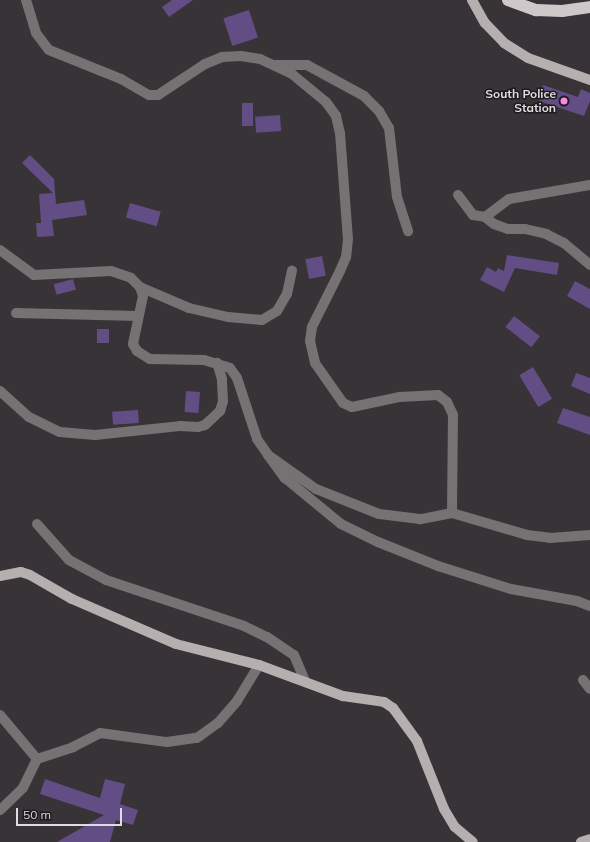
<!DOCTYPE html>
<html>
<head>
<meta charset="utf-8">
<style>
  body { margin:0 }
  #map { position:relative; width:590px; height:842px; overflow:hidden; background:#383337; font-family:Mulish,sans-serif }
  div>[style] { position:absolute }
  .building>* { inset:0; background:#624d85; transform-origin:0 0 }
  .minor>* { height:10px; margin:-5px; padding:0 5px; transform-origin:5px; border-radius:5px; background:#767273 }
  .major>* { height:10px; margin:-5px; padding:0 5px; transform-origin:5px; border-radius:5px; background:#b6afb0 }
  .highway>* { height:12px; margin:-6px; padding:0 6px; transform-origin:6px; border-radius:6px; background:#d0c7c8 }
  .dots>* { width:11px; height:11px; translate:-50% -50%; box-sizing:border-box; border:2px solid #1e1c1e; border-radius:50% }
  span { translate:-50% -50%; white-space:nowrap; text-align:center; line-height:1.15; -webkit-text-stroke:3px #1e1c1e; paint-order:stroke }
  .poi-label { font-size:12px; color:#dfdbde; font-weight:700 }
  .right { translate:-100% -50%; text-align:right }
  .scale { position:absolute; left:16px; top:808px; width:106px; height:18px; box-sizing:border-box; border:2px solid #dfdbde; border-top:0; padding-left:5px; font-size:12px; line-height:14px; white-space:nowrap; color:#dfdbde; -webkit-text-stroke:3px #1e1c1e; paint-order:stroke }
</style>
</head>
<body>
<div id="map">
  <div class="building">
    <i style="clip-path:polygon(172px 0,193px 0,169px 17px,162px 7px)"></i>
    <i style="left:249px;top:10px;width:29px;height:27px;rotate:72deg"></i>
    <i style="clip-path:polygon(543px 85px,578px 97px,581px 89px,590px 93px,590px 101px,584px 116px,539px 101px)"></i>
    <i style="left:242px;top:103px;width:11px;height:23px"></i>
    <i style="left:280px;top:115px;width:16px;height:25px;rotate:86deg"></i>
    <i style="clip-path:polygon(30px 155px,54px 179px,56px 204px,84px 200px,87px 215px,52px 220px,54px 236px,37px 237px,36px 223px,41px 223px,39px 194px,53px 193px,22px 163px)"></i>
    <i style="left:130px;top:203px;width:32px;height:15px;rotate:16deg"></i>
    <i style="clip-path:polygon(507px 255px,559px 263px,557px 275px,515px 268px,504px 292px,480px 280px,487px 267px,496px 272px,498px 268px,504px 271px)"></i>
    <i style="left:322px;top:256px;width:20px;height:17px;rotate:79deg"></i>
    <i style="left:73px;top:279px;width:11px;height:20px;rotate:75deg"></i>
    <i style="clip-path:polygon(575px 281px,590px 289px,590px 309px,567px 296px)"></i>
    <i style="left:514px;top:316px;width:33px;height:14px;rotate:38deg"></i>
    <i style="left:97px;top:329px;width:12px;height:14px"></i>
    <i style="left:533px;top:367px;width:37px;height:16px;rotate:59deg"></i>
    <i style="clip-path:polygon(576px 373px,590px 378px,590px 394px,571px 386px)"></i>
    <i style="left:186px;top:391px;width:14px;height:21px;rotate:4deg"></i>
    <i style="clip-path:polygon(563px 408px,590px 417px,590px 435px,557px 423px)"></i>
    <i style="left:138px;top:410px;width:13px;height:26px;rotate:86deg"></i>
    <i style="clip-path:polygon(45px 779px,100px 798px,105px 779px,125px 784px,120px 804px,138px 810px,133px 825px,116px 820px,110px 842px,57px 842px,104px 815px,40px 794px)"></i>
  </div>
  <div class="minor">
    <i style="left:26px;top:0;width:34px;rotate:73deg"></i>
    <i style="left:36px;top:33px;width:21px;rotate:53deg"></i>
    <i style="left:49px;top:50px;width:78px;rotate:21.9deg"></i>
    <i style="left:121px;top:79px;width:32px;rotate:30deg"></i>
    <i style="left:149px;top:95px;width:9px"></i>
    <i style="left:158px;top:95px;width:56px;rotate:-33.4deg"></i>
    <i style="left:205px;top:64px;width:18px;rotate:-22deg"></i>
    <i style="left:222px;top:57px;width:19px;rotate:-3deg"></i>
    <i style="left:241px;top:56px;width:19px;rotate:9deg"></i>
    <i style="left:260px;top:59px;width:35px;rotate:25deg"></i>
    <i style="left:292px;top:74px;width:44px;rotate:39.5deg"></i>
    <i style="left:326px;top:102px;width:17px;rotate:54deg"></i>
    <i style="left:336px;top:116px;width:17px;rotate:77deg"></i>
    <i style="left:340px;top:133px;width:106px;rotate:85.7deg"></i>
    <i style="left:348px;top:239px;width:18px;rotate:96deg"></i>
    <i style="left:346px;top:257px;width:15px;rotate:113deg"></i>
    <i style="left:340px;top:271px;width:63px;rotate:116.6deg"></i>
    <i style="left:312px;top:327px;width:14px;rotate:98deg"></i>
    <i style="left:310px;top:341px;width:23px;rotate:77deg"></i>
    <i style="left:315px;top:363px;width:49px;rotate:55deg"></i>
    <i style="left:343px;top:403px;width:10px;rotate:24deg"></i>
    <i style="left:352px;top:407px;width:48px;rotate:-12deg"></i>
    <i style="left:399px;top:397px;width:39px;rotate:-3deg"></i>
    <i style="left:438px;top:395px;width:11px;rotate:38deg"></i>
    <i style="left:447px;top:402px;width:14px;rotate:65deg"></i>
    <i style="left:453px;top:415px;width:98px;rotate:90.6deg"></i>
    <i style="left:452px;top:513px;width:33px;rotate:169deg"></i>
    <i style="left:420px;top:519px;width:41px;rotate:-173deg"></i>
    <i style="left:379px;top:514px;width:68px;rotate:-158.4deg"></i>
    <i style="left:316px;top:489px;width:59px;rotate:-144.7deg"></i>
    <i style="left:276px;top:65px;width:31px"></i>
    <i style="left:307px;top:65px;width:65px;rotate:28.5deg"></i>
    <i style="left:364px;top:96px;width:21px;rotate:45deg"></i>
    <i style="left:379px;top:111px;width:20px;rotate:60deg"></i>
    <i style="left:389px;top:128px;width:69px;rotate:83.4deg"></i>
    <i style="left:397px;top:197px;width:36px;rotate:72deg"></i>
    <i style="left:458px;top:195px;width:25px;rotate:53deg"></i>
    <i style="left:473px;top:215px;width:12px;rotate:9deg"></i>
    <i style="left:485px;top:217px;width:30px;rotate:-37deg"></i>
    <i style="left:509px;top:199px;width:82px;rotate:-9.8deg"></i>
    <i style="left:485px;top:217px;width:11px;rotate:38deg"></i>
    <i style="left:494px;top:224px;width:15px;rotate:20deg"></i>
    <i style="left:508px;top:229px;width:17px"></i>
    <i style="left:525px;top:229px;width:22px;rotate:13deg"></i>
    <i style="left:546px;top:234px;width:20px;rotate:27deg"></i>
    <i style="left:564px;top:243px;width:34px;rotate:40deg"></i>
    <i style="left:0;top:250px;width:42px;rotate:36.3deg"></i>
    <i style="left:34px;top:275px;width:77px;rotate:-3deg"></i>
    <i style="left:111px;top:271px;width:21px;rotate:19deg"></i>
    <i style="left:131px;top:278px;width:13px;rotate:45deg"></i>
    <i style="left:140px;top:287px;width:9px;rotate:72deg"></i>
    <i style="left:143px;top:296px;width:49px;rotate:101.8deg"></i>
    <i style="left:133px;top:344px;width:8px;rotate:60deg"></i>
    <i style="left:137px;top:351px;width:15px;rotate:32deg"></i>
    <i style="left:150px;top:359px;width:54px;rotate:1.1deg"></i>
    <i style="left:204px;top:360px;width:27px;rotate:17deg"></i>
    <i style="left:230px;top:368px;width:12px;rotate:55deg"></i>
    <i style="left:237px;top:378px;width:64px;rotate:71.8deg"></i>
    <i style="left:257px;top:439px;width:19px;rotate:55deg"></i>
    <i style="left:268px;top:455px;width:29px;rotate:54deg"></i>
    <i style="left:285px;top:478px;width:72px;rotate:39.4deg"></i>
    <i style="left:341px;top:524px;width:41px;rotate:25.9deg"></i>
    <i style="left:378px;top:542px;width:65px;rotate:21.8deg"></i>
    <i style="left:438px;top:566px;width:77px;rotate:17.5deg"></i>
    <i style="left:511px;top:589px;width:67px;rotate:10.3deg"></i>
    <i style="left:577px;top:601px;width:14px;rotate:21deg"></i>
    <i style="left:140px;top:287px;width:53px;rotate:23.2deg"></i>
    <i style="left:189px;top:308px;width:40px;rotate:13deg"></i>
    <i style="left:228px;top:317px;width:34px;rotate:5deg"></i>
    <i style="left:262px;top:320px;width:17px;rotate:-31deg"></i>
    <i style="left:277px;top:311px;width:20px;rotate:-60deg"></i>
    <i style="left:287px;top:294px;width:24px;rotate:-78deg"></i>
    <i style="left:16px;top:313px;width:122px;rotate:1.4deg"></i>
    <i style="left:0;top:391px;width:39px;rotate:42deg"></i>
    <i style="left:29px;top:417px;width:34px;rotate:26deg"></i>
    <i style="left:60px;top:432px;width:35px;rotate:5deg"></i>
    <i style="left:95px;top:435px;width:85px;rotate:-6deg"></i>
    <i style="left:180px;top:426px;width:18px;rotate:3deg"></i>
    <i style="left:198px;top:427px;width:7px;rotate:-16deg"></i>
    <i style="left:205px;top:425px;width:21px;rotate:-43deg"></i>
    <i style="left:220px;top:411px;width:10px;rotate:-73deg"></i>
    <i style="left:223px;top:401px;width:22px;rotate:-93deg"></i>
    <i style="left:222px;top:379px;width:17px;rotate:-107deg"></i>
    <i style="left:452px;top:513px;width:78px;rotate:16.3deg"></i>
    <i style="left:527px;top:535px;width:23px;rotate:7deg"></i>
    <i style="left:550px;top:538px;width:40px;rotate:-4.3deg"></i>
    <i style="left:37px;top:524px;width:48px;rotate:48.4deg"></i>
    <i style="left:69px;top:560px;width:42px;rotate:28.4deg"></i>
    <i style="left:106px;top:580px;width:145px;rotate:18.4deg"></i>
    <i style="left:244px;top:626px;width:25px;rotate:26deg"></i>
    <i style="left:267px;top:637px;width:32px;rotate:34deg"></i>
    <i style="left:294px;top:655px;width:28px;rotate:67deg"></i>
    <i style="left:583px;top:680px;width:11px;rotate:52deg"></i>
    <i style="left:0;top:715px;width:57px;rotate:49.9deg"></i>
    <i style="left:37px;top:759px;width:32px;rotate:116deg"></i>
    <i style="left:23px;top:788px;width:32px;rotate:136deg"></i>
    <i style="left:37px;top:759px;width:38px;rotate:-18deg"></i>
    <i style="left:73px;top:747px;width:30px;rotate:-27deg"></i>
    <i style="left:100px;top:733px;width:68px;rotate:7.7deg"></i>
    <i style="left:167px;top:742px;width:30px;rotate:-8deg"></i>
    <i style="left:197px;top:738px;width:26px;rotate:-36deg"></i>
    <i style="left:218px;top:723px;width:29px;rotate:-49deg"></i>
    <i style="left:237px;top:701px;width:42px;rotate:-58.6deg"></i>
  </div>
  <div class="major">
    <i style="left:472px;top:0;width:26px;rotate:61deg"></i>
    <i style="left:485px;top:23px;width:28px;rotate:46deg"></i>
    <i style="left:504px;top:43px;width:28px;rotate:32deg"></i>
    <i style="left:528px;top:58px;width:66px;rotate:19.5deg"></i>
    <i style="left:0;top:576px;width:21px;rotate:-11deg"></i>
    <i style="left:21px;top:572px;width:9px;rotate:18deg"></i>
    <i style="left:30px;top:575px;width:48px;rotate:29.7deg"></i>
    <i style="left:72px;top:599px;width:113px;rotate:23.4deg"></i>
    <i style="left:176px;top:644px;width:86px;rotate:14.2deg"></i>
    <i style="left:259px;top:665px;width:90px;rotate:20.3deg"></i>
    <i style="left:343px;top:696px;width:41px;rotate:8.3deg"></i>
    <i style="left:384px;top:702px;width:11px;rotate:34deg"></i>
    <i style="left:393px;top:708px;width:41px;rotate:54deg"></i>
    <i style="left:417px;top:741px;width:73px;rotate:68.3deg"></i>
    <i style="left:444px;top:809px;width:21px;rotate:59deg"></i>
    <i style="left:455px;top:827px;width:23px;rotate:40deg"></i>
    <i style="left:581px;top:842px;width:9px;rotate:-18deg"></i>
  </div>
  <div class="highway">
    <i style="left:508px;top:0;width:30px;rotate:20deg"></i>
    <i style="left:536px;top:10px;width:26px;rotate:2deg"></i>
    <i style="left:562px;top:11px;width:28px;rotate:-8deg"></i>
  </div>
  <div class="dots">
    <i style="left:564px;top:101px;background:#fc86e3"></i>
  </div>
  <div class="poi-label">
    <span class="right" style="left:556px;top:101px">South Police<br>Station</span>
  </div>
  <div class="scale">50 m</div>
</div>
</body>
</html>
